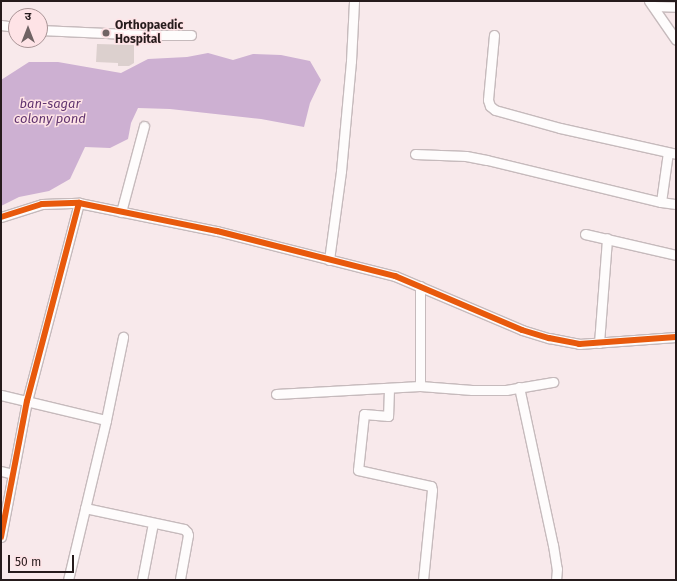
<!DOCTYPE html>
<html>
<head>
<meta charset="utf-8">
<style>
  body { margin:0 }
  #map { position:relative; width:677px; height:581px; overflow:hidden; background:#f8e9eb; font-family:"Fira Sans","Noto Sans Devanagari",sans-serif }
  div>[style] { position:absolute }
  .water>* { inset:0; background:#cdb0d2 }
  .building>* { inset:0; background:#dcd0ce }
  .roads { filter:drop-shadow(1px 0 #c6babc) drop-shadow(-1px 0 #c6babc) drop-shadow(0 1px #c6babc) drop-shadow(0 -1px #c6babc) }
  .minor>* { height:9px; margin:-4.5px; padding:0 4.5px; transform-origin:4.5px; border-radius:4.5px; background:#fefcfc }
  .cycleway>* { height:6px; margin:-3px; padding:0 3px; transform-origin:3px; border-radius:3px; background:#e8590c }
  .dots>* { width:11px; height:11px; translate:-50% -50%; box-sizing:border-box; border:2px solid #fee3e6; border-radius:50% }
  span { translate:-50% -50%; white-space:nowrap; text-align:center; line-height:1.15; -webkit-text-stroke:3px #fee3e6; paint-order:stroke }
  .poi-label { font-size:12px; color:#261b1c; font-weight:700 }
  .left { translate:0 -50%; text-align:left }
  .water-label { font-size:13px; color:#623570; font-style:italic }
  .frame { position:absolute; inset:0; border:2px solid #261b1c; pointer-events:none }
  .north { position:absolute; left:8px; top:8px; width:40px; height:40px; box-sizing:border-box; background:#fee3e6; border:1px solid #a89395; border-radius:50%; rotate:0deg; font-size:11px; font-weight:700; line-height:16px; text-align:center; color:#261b1c }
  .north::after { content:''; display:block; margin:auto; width:14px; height:18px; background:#706364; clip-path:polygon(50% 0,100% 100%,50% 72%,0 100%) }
  .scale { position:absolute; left:8px; top:555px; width:66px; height:18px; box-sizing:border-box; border:2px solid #261b1c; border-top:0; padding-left:5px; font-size:12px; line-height:14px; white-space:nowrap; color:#261b1c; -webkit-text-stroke:3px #fee3e6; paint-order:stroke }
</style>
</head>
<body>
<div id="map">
  <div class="water">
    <i style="clip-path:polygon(208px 53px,233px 60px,253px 54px,281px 55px,310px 61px,321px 80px,310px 103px,304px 127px,261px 119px,170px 109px,138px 108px,131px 123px,128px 139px,110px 148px,85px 147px,70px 179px,49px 191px,19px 197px,1px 206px,1px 80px,29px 62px,58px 62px,121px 73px,148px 59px,187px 57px)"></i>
  </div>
  <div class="building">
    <i style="clip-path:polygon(97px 44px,134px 45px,134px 63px,129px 66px,118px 66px,118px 63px,96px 62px)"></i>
  </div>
  <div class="roads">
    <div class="minor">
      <i style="left:649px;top:1px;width:47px;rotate:55.3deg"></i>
      <i style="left:653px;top:6px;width:23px;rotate:2deg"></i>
      <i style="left:1px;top:25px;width:15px;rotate:8deg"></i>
      <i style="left:40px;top:30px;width:110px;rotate:2.6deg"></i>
      <i style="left:150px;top:35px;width:41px"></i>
      <i style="left:494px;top:35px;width:65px;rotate:95.3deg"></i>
      <i style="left:488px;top:100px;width:6px;rotate:72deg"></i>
      <i style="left:490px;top:106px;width:6px;rotate:39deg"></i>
      <i style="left:495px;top:110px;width:67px;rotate:15.5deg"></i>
      <i style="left:560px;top:128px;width:119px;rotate:12.6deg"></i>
      <i style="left:415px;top:154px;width:51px;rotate:2.2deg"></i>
      <i style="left:466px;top:156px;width:21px;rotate:11deg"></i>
      <i style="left:487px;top:160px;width:179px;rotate:13.6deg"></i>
      <i style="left:661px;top:202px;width:15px;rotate:8deg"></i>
      <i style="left:661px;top:202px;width:50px;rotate:-82deg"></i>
      <i style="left:121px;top:212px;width:89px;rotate:-75deg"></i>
      <i style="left:1px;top:217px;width:43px;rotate:-17.6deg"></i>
      <i style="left:42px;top:204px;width:37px;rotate:-2deg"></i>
      <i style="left:79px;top:203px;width:141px;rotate:11.5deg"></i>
      <i style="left:217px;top:231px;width:184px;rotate:14.2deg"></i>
      <i style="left:395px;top:276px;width:138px;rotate:23deg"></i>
      <i style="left:522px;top:330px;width:28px;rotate:17deg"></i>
      <i style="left:549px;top:338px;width:31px;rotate:11deg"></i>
      <i style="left:579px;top:344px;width:97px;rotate:-4.1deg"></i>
      <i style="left:585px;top:234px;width:93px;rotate:13deg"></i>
      <i style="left:329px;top:260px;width:90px;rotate:-82.3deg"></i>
      <i style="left:341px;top:171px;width:110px;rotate:-84.8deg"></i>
      <i style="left:351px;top:61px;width:60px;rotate:-87.1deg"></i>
      <i style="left:420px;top:286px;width:100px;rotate:90deg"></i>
      <i style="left:599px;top:343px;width:105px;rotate:-85.6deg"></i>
      <i style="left:519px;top:387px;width:162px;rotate:77.9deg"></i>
      <i style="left:553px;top:545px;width:24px;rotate:81deg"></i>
      <i style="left:557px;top:569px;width:11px;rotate:95deg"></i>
      <i style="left:389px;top:389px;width:27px;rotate:92deg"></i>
      <i style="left:388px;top:416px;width:24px;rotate:-175deg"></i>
      <i style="left:364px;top:414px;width:56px;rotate:96.1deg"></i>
      <i style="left:358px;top:470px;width:75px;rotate:12.4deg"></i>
      <i style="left:431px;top:486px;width:4px;rotate:76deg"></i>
      <i style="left:432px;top:490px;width:90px;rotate:95.7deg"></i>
      <i style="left:276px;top:394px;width:144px;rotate:-3.2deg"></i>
      <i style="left:420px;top:386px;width:52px;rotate:4.4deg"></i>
      <i style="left:472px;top:390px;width:34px"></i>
      <i style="left:506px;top:390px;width:48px;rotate:-9.7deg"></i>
      <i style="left:1px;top:395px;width:108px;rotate:13.4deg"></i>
      <i style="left:1px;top:471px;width:12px;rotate:14deg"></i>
      <i style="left:85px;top:508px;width:101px;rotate:12deg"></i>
      <i style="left:184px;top:529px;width:4px;rotate:45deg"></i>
      <i style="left:187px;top:532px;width:3px;rotate:72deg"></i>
      <i style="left:188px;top:535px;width:45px;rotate:100.3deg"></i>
      <i style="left:1px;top:537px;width:138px;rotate:-79.2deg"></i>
      <i style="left:27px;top:401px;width:205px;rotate:-75.3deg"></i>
      <i style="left:68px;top:580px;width:164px;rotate:-76.6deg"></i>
      <i style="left:106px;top:420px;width:85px;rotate:-78.4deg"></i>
      <i style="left:142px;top:580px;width:58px;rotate:-79.1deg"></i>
    </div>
  </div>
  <div class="cycleway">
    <i style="left:1px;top:217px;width:43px;rotate:-17.6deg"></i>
    <i style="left:42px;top:204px;width:37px;rotate:-2deg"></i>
    <i style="left:79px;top:203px;width:141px;rotate:11.5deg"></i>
    <i style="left:217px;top:231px;width:184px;rotate:14.2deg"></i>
    <i style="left:395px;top:276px;width:138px;rotate:23deg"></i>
    <i style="left:522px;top:330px;width:28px;rotate:17deg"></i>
    <i style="left:549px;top:338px;width:31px;rotate:11deg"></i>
    <i style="left:579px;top:344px;width:97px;rotate:-4.1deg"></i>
    <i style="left:1px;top:537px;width:138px;rotate:-79.2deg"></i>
    <i style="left:27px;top:401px;width:205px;rotate:-75.3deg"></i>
  </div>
  <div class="dots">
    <i style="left:106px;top:33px;background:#706364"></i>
  </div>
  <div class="poi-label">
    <span class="left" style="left:115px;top:33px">Orthopaedic<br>Hospital</span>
  </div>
  <div class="water-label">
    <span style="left:50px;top:112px">ban-sagar<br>colony pond</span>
  </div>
  <div class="frame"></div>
  <div class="north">उ</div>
  <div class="scale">50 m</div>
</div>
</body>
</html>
